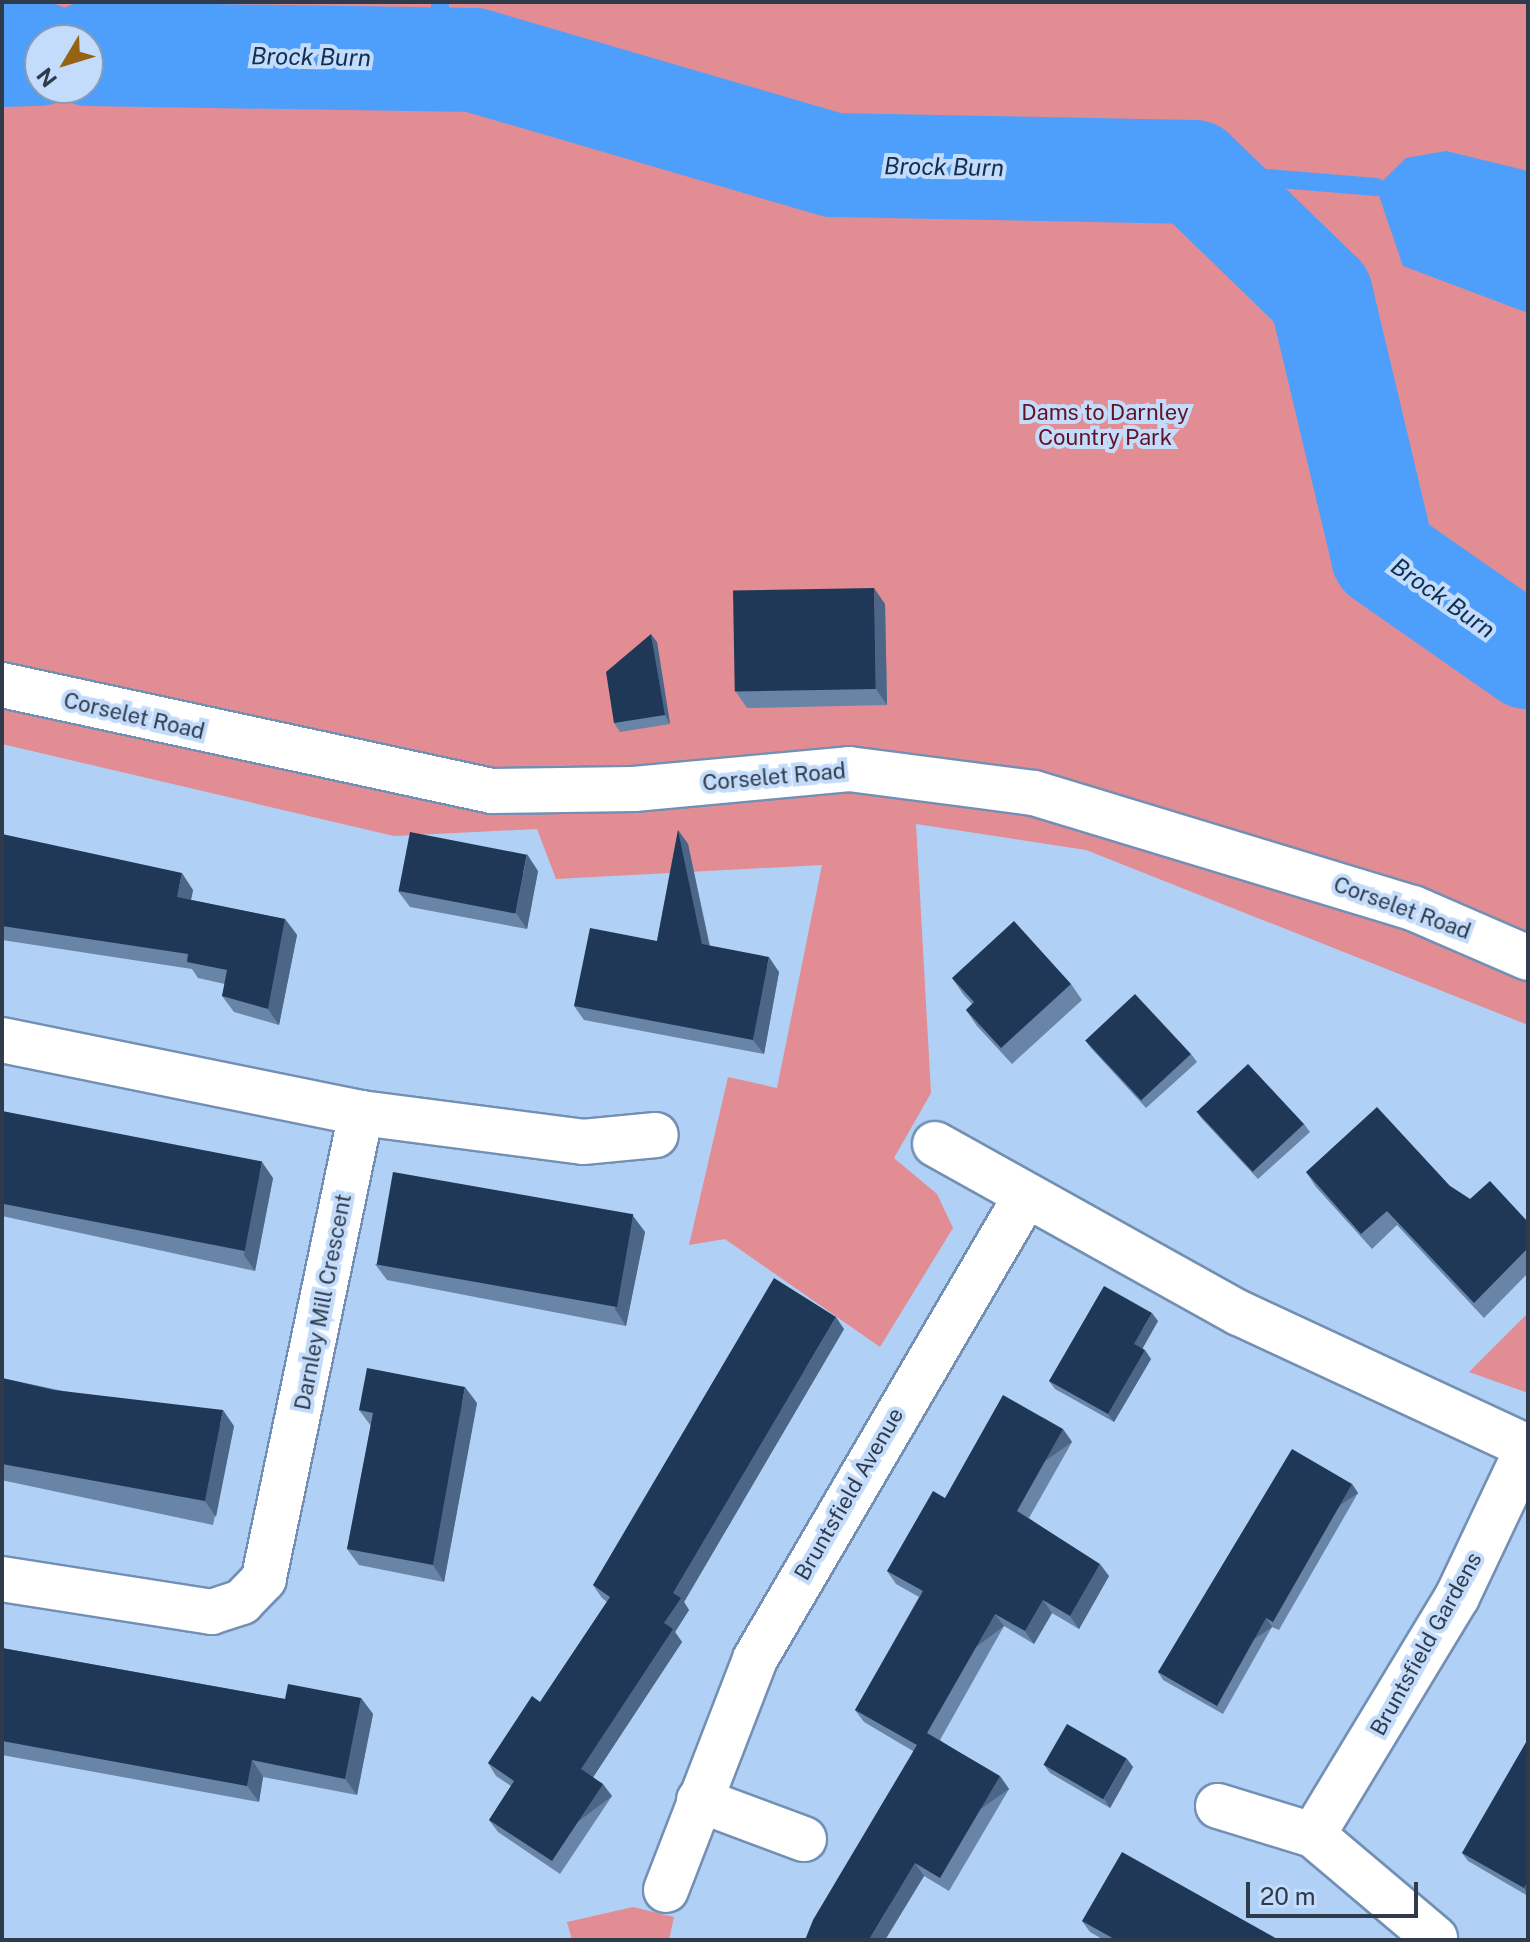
<!DOCTYPE html>
<html>
<head>
<meta charset="utf-8">
<style>
  body { margin:0 }
  #map { position:relative; width:1530px; height:1942px; overflow:hidden; background:#b1d0f5; font-family:"Public Sans",sans-serif }
  div>[style] { position:absolute }
  .green>* { inset:0; background:#e28c94 }
  .water>* { inset:0; background:#4e9ffc }
  .stream>* { height:18px; margin:-9px; padding:0 9px; transform-origin:9px; border-radius:9px; background:#4e9ffc }
  .river>* { height:104px; margin:-52px; padding:0 52px; transform-origin:52px; border-radius:52px; background:#4e9ffc }
  .roads { filter:drop-shadow(2px 0 #7390b4) drop-shadow(-2px 0 #7390b4) drop-shadow(0 2px #7390b4) drop-shadow(0 -2px #7390b4) }
  .minor>* { height:44px; margin:-22px; padding:0 22px; transform-origin:22px; border-radius:22px; background:#fff }
  .wall>* { inset:0; background:#6884a6; transform-origin:0 0 }
  .shaded-wall>* { inset:0; background:#4b6686; transform-origin:0 0 }
  .building>* { inset:0; background:#1f3857; transform-origin:0 0 }
  span { translate:-50% -50%; white-space:nowrap; text-align:center; line-height:1.15; -webkit-text-stroke:8px #c3dcfb; paint-order:stroke }
  .park-label { font-size:22px; color:#631224 }
  .street-label { font-size:22px; color:#2f3b4a }
  .water-label { font-size:24px; color:#0f2f53; font-style:italic }
  .frame { position:absolute; inset:0; border:4px solid #2f3b4a; pointer-events:none }
  .north { position:absolute; left:24px; top:24px; width:80px; height:80px; box-sizing:border-box; background:#c3dcfb; border:2px solid #889cb4; border-radius:50%; rotate:232deg; font-size:22px; font-weight:700; line-height:32px; text-align:center; color:#2f3b4a }
  .north::after { content:''; display:block; margin:auto; width:28px; height:36px; background:#946313; clip-path:polygon(50% 0,100% 100%,50% 72%,0 100%) }
  .scale { position:absolute; left:1246px; top:1882px; width:172px; height:36px; box-sizing:border-box; border:4px solid #2f3b4a; border-top:0; padding-left:10px; font-size:24px; line-height:28px; white-space:nowrap; color:#2f3b4a; -webkit-text-stroke:6px #c3dcfb; paint-order:stroke }
</style>
</head>
<body>
<div id="map">
  <div class="green">
    <i style="clip-path:polygon(evenodd,2px 2px,1528px 2px,1528px 1025px,1086px 850px,916px 824px,931px 1093px,894px 1158px,937px 1194px,953px 1228px,880px 1347px,725px 1239px,689px 1245px,728px 1077px,777px 1088px,822px 865px,556px 879px,537px 829px,394px 836px,2px 744px,2px 2px,40px 40px,88px 40px,88px 88px,40px 88px,40px 40px)"></i>
    <i style="clip-path:polygon(1528px 1313px,1528px 1393px,1469px 1372px)"></i>
    <i style="clip-path:polygon(633px 1907px,674px 1917px,669px 1940px,572px 1940px,567px 1922px)"></i>
  </div>
  <div class="water">
    <i style="clip-path:polygon(1446px 151px,1528px 171px,1528px 313px,1403px 266px,1376px 187px,1406px 158px)"></i>
  </div>
  <div class="stream">
    <i style="left:440px;top:59px;width:57px;rotate:-90deg"></i>
    <i style="left:1194px;top:172px;width:183px;rotate:4.7deg"></i>
  </div>
  <div class="river">
    <i style="left:88px;top:54px;width:386px;rotate:0.9deg"></i>
    <i style="left:474px;top:60px;width:375px;rotate:16.3deg"></i>
    <i style="left:834px;top:165px;width:360px;rotate:1.1deg"></i>
    <i style="left:1194px;top:172px;width:177px;rotate:44.1deg"></i>
    <i style="left:1321px;top:295px;width:268px;rotate:76.6deg"></i>
    <i style="left:1383px;top:556px;width:177px;rotate:34.9deg"></i>
    <i style="left:2px;top:55px;width:38px;rotate:-2deg"></i>
  </div>
  <div class="roads">
    <div class="minor">
      <i style="left:2px;top:685px;width:501px;rotate:12.21deg"></i>
      <i style="left:492px;top:791px;width:142px;rotate:-0.8deg"></i>
      <i style="left:634px;top:789px;width:216px;rotate:-5.3deg"></i>
      <i style="left:849px;top:769px;width:187px;rotate:7.4deg"></i>
      <i style="left:1034px;top:793px;width:396px;rotate:16.9deg"></i>
      <i style="left:1413px;top:908px;width:125px;rotate:23.5deg"></i>
      <i style="left:2px;top:1040px;width:366px;rotate:11.5deg"></i>
      <i style="left:361px;top:1113px;width:476px;rotate:101.8deg"></i>
      <i style="left:264px;top:1579px;width:32px;rotate:134deg"></i>
      <i style="left:242px;top:1602px;width:32px;rotate:162deg"></i>
      <i style="left:212px;top:1612px;width:213px;rotate:-171.1deg"></i>
      <i style="left:361px;top:1113px;width:224px;rotate:7.4deg"></i>
      <i style="left:583px;top:1142px;width:73px;rotate:-5.5deg"></i>
      <i style="left:935px;top:1144px;width:348px;rotate:29.1deg"></i>
      <i style="left:1239px;top:1313px;width:319px;rotate:24.9deg"></i>
      <i style="left:1528px;top:1447px;width:166px;rotate:115.3deg"></i>
      <i style="left:1457px;top:1597px;width:278px;rotate:121.2deg"></i>
      <i style="left:699px;top:1800px;width:112px;rotate:20.4deg"></i>
      <i style="left:1218px;top:1806px;width:99px;rotate:17deg"></i>
      <i style="left:1313px;top:1835px;width:160px;rotate:40.2deg"></i>
      <i style="left:666px;top:1890px;width:248px;rotate:-68.9deg"></i>
      <i style="left:755px;top:1659px;width:533px;rotate:-59.68deg"></i>
    </div>
  </div>
  <div class="wall">
    <i style="clip-path:polygon(885px 604px,887px 705px,747px 708px,736px 692px)"></i>
    <i style="clip-path:polygon(657px 642px,670px 724px,620px 732px,614px 723px)"></i>
    <i style="clip-path:polygon(678px 830px,688px 844px,710px 946px,779px 972px,764px 1054px,584px 1020px,574px 1006px,657px 941px)"></i>
    <i style="clip-path:polygon(2px 834px,193px 890px,191px 900px,285px 919px,297px 935px,279px 1025px,234px 1012px,222px 996px,225px 984px,198px 978px,192px 969px,2px 940px)"></i>
    <i style="clip-path:polygon(538px 871px,527px 929px,410px 907px,398px 891px)"></i>
    <i style="clip-path:polygon(952px 978px,1071px 984px,1082px 1000px,1012px 1064px,977px 1026px,966px 1010px,972px 1004px,963px 994px)"></i>
    <i style="clip-path:polygon(1085px 1040px,1191px 1054px,1197px 1062px,1146px 1108px,1091px 1048px)"></i>
    <i style="clip-path:polygon(2px 1111px,273px 1178px,255px 1271px,2px 1216px)"></i>
    <i style="clip-path:polygon(1196px 1111px,1304px 1124px,1310px 1132px,1258px 1179px,1202px 1119px)"></i>
    <i style="clip-path:polygon(1306px 1172px,1450px 1186px,1470px 1199px,1528px 1222px,1528px 1273px,1484px 1318px,1397px 1225px,1372px 1249px,1316px 1187px)"></i>
    <i style="clip-path:polygon(633px 1216px,645px 1232px,626px 1326px,387px 1280px,375px 1264px)"></i>
    <i style="clip-path:polygon(1158px 1321px,1142px 1349px,1151px 1359px,1114px 1422px,1055px 1389px,1049px 1381px)"></i>
    <i style="clip-path:polygon(844px 1329px,684px 1602px,689px 1610px,675px 1632px,682px 1642px,593px 1777px,612px 1796px,560px 1874px,498px 1832px,489px 1820px,511px 1786px,496px 1776px,488px 1763px,540px 1702px,607px 1602px,602px 1598px,593px 1585px)"></i>
    <i style="left:2px;top:1378px;width:237px;height:100px;rotate:12deg"></i>
    <i style="clip-path:polygon(477px 1403px,444px 1582px,359px 1565px,347px 1549px,371px 1426px,359px 1410px)"></i>
    <i style="clip-path:polygon(1072px 1442px,1029px 1518px,1109px 1576px,1079px 1629px,1052px 1613px,1034px 1644px,1004px 1626px,940px 1740px,1009px 1789px,949px 1891px,924px 1876px,885px 1940px,913px 1751px,864px 1722px,855px 1710px,919px 1597px,896px 1584px,887px 1571px,945px 1498px)"></i>
    <i style="clip-path:polygon(1352px 1484px,1358px 1493px,1279px 1630px,1272px 1627px,1223px 1714px,1163px 1680px,1158px 1672px)"></i>
    <i style="clip-path:polygon(2px 1648px,285px 1699px,361px 1698px,373px 1714px,357px 1795px,263px 1777px,259px 1802px,2px 1755px)"></i>
    <i style="clip-path:polygon(1528px 1739px,1528px 1896px,1468px 1861px,1462px 1853px)"></i>
    <i style="clip-path:polygon(1127px 1759px,1133px 1767px,1110px 1808px,1050px 1773px,1044px 1765px)"></i>
    <i style="clip-path:polygon(1082px 1921px,1279px 1940px,1104px 1940px,1090px 1932px)"></i>
  </div>
  <div class="shaded-wall">
    <i style="clip-path:polygon(874px 588px,885px 604px,887px 705px,876px 689px)"></i>
    <i style="clip-path:polygon(651px 634px,657px 642px,670px 724px,665px 715px)"></i>
    <i style="clip-path:polygon(678px 830px,688px 844px,712px 959px,702px 944px)"></i>
    <i style="clip-path:polygon(527px 854px,538px 871px,527px 929px,516px 913px)"></i>
    <i style="clip-path:polygon(182px 873px,193px 890px,188px 914px,177px 897px)"></i>
    <i style="clip-path:polygon(285px 919px,297px 935px,279px 1025px,268px 1009px)"></i>
    <i style="clip-path:polygon(769px 957px,779px 972px,764px 1054px,753px 1040px)"></i>
    <i style="clip-path:polygon(262px 1162px,273px 1178px,255px 1271px,244px 1255px)"></i>
    <i style="clip-path:polygon(633px 1216px,645px 1232px,626px 1326px,615px 1309px)"></i>
    <i style="clip-path:polygon(1152px 1313px,1158px 1321px,1140px 1353px,1134px 1344px)"></i>
    <i style="clip-path:polygon(836px 1317px,844px 1329px,684px 1602px,689px 1610px,675px 1632px,682px 1642px,590px 1782px,581px 1769px,664px 1623px,673px 1593px)"></i>
    <i style="clip-path:polygon(1145px 1350px,1151px 1359px,1114px 1422px,1108px 1414px)"></i>
    <i style="clip-path:polygon(465px 1387px,477px 1403px,444px 1582px,433px 1565px)"></i>
    <i style="clip-path:polygon(223px 1410px,234px 1426px,216px 1517px,205px 1501px)"></i>
    <i style="left:1063px;top:1429px;width:16px;height:94px;rotate:55deg"></i>
    <i style="left:1352px;top:1484px;width:11px;height:159px;rotate:56deg"></i>
    <i style="clip-path:polygon(1100px 1564px,1109px 1576px,1079px 1629px,1070px 1616px)"></i>
    <i style="clip-path:polygon(1043px 1600px,1052px 1613px,1034px 1644px,1025px 1631px)"></i>
    <i style="left:995px;top:1614px;width:15px;height:137px;rotate:53deg"></i>
    <i style="left:1266px;top:1618px;width:11px;height:101px;rotate:56deg"></i>
    <i style="clip-path:polygon(361px 1698px,373px 1714px,357px 1795px,345px 1779px)"></i>
    <i style="clip-path:polygon(1127px 1759px,1133px 1767px,1110px 1808px,1104px 1799px)"></i>
    <i style="clip-path:polygon(252px 1760px,263px 1777px,259px 1802px,247px 1786px)"></i>
    <i style="left:1000px;top:1776px;width:16px;height:118px;rotate:55deg"></i>
    <i style="left:603px;top:1784px;width:15px;height:92px;rotate:53deg"></i>
    <i style="clip-path:polygon(915px 1863px,924px 1876px,885px 1940px,869px 1940px)"></i>
    <i style="clip-path:polygon(1528px 1881px,1528px 1894px,1524px 1888px)"></i>
  </div>
  <div class="building">
    <i style="left:874px;top:588px;width:101px;height:141px;rotate:89deg"></i>
    <i style="clip-path:polygon(651px 634px,665px 715px,614px 723px,606px 672px)"></i>
    <i style="clip-path:polygon(678px 830px,702px 944px,769px 957px,753px 1040px,574px 1006px,590px 928px,657px 941px)"></i>
    <i style="left:410px;top:832px;width:119px;height:60px;rotate:11deg"></i>
    <i style="clip-path:polygon(2px 834px,182px 873px,177px 897px,285px 919px,268px 1009px,222px 996px,227px 970px,187px 962px,188px 954px,2px 926px)"></i>
    <i style="clip-path:polygon(1014px 921px,1071px 984px,1001px 1048px,966px 1010px,974px 1002px,952px 978px)"></i>
    <i style="left:1135px;top:994px;width:82px;height:68px;rotate:47deg"></i>
    <i style="left:1248px;top:1064px;width:82px;height:70px;rotate:47deg"></i>
    <i style="clip-path:polygon(1377px 1107px,1450px 1186px,1470px 1199px,1490px 1181px,1528px 1222px,1528px 1248px,1474px 1303px,1387px 1211px,1361px 1234px,1306px 1172px)"></i>
    <i style="left:2px;top:1111px;width:265px;height:91px;rotate:11deg"></i>
    <i style="left:393px;top:1172px;width:244px;height:94px;rotate:10deg"></i>
    <i style="clip-path:polygon(774px 1278px,836px 1317px,673px 1593px,681px 1598px,664px 1623px,673px 1629px,581px 1769px,603px 1784px,552px 1861px,489px 1820px,514px 1781px,488px 1763px,532px 1696px,540px 1702px,610px 1597px,593px 1585px)"></i>
    <i style="clip-path:polygon(1104px 1286px,1152px 1313px,1134px 1344px,1145px 1350px,1108px 1414px,1049px 1381px)"></i>
    <i style="clip-path:polygon(367px 1368px,465px 1387px,433px 1565px,347px 1549px,373px 1413px,359px 1410px)"></i>
    <i style="clip-path:polygon(2px 1378px,54px 1390px,223px 1410px,205px 1501px,2px 1464px)"></i>
    <i style="clip-path:polygon(1003px 1395px,1063px 1429px,1017px 1511px,1100px 1564px,1070px 1616px,1043px 1600px,1025px 1631px,995px 1614px,927px 1733px,1000px 1776px,940px 1878px,915px 1863px,869px 1940px,805px 1940px,813px 1920px,917px 1745px,855px 1710px,923px 1591px,887px 1571px,933px 1491px,945px 1498px)"></i>
    <i style="clip-path:polygon(1292px 1449px,1352px 1484px,1273px 1622px,1266px 1618px,1217px 1706px,1158px 1672px)"></i>
    <i style="clip-path:polygon(2px 1648px,285px 1699px,288px 1684px,361px 1698px,345px 1779px,252px 1760px,247px 1786px,2px 1741px)"></i>
    <i style="left:1067px;top:1724px;width:69px;height:47px;rotate:30deg"></i>
    <i style="clip-path:polygon(1528px 1739px,1528px 1881px,1524px 1888px,1462px 1853px)"></i>
    <i style="clip-path:polygon(1122px 1852px,1279px 1940px,1116px 1940px,1082px 1921px)"></i>
  </div>
  <div class="park-label">
    <span style="left:1105px;top:425px">Dams to Darnley<br>Country Park</span>
  </div>
  <div class="street-label">
    <span style="left:134px;top:716px;rotate:13deg">Corselet Road</span>
    <span style="left:774px;top:777px;rotate:-5deg">Corselet Road</span>
    <span style="left:1402px;top:908px;rotate:20deg">Corselet Road</span>
    <span style="left:323px;top:1302px;rotate:-79deg">Darnley Mill Crescent</span>
    <span style="left:849px;top:1494px;rotate:-60deg">Bruntsfield Avenue</span>
    <span style="left:1426px;top:1644px;rotate:-61deg">Bruntsfield Gardens</span>
  </div>
  <div class="water-label">
    <span style="left:311px;top:57px;rotate:1deg">Brock Burn</span>
    <span style="left:944px;top:167px;rotate:1deg">Brock Burn</span>
    <span style="left:1443px;top:598px;rotate:35deg">Brock Burn</span>
  </div>
  <div class="frame"></div>
  <div class="north">N</div>
  <div class="scale">20 m</div>
</div>
</body>
</html>
